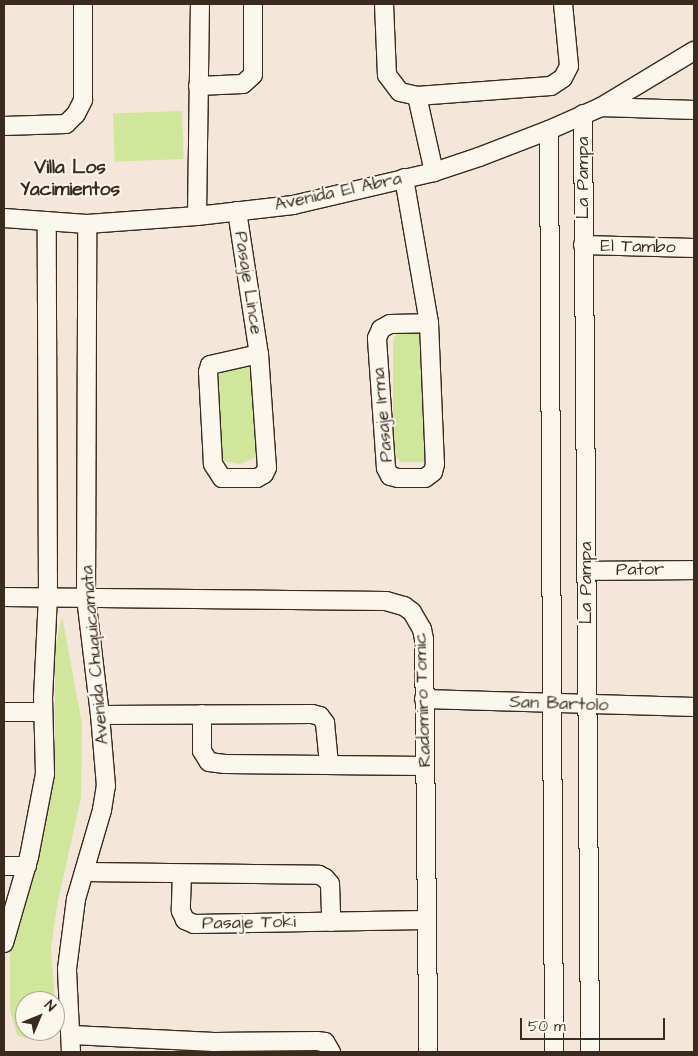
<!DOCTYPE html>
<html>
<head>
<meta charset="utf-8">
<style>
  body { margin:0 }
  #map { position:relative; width:698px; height:1056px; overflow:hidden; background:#f4e6d9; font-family:"Architects Daughter",sans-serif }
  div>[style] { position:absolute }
  .green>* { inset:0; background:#cfe69b; transform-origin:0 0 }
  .roads { filter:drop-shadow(1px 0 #3b2a1e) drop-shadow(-1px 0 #3b2a1e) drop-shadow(0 1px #3b2a1e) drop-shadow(0 -1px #3b2a1e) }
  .minor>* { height:18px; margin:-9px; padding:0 9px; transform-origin:9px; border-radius:9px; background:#fbf7ec }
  span { translate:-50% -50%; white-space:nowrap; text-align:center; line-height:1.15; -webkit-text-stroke:4px #fbf7ec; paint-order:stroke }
  .street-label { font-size:18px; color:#3b2a1e }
  .neighbourhood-label { font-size:19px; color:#3b2a1e; font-weight:700 }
  .frame { position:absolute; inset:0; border:5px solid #3b2a1e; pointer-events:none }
  .north { position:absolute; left:15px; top:991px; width:50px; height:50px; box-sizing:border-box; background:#fbf7ec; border:1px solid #aea59a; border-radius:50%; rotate:45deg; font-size:14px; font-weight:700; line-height:20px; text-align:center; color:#3b2a1e }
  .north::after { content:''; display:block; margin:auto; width:18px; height:22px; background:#3b2a1e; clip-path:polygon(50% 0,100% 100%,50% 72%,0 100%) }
  .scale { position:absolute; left:520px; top:1018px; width:145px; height:22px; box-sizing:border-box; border:2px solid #3b2a1e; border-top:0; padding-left:6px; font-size:15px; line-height:18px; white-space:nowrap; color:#3b2a1e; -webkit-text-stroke:4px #fbf7ec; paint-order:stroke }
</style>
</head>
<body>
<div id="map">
  <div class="green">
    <i style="left:182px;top:111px;width:48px;height:69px;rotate:88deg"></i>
    <i style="clip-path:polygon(399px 329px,420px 332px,426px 462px,401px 462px,393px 453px,393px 340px)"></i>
    <i style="clip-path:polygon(225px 367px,250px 367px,259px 456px,240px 464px,221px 461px,216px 380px)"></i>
    <i style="clip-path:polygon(62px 616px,82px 724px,81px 798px,57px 905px,51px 949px,55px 1001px,25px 1001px,25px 1031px,50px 1031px,37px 1039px,24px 1038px,17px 1035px,10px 1010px,10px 948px,47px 811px,55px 768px,55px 649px)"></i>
  </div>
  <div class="roads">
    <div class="minor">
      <i style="left:384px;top:4px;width:71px;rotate:87.6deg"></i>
      <i style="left:387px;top:75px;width:21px;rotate:53deg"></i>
      <i style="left:400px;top:92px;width:17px;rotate:13deg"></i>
      <i style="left:417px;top:96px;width:134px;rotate:-4.3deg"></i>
      <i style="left:551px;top:86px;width:14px;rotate:-34deg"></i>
      <i style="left:563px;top:78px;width:13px;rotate:-63deg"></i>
      <i style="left:569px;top:66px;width:62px;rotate:-95.5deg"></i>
      <i style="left:198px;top:86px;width:45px;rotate:-2.5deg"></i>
      <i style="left:243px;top:84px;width:13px;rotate:-42deg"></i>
      <i style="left:253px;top:75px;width:71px;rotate:-90deg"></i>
      <i style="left:417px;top:96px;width:78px;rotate:77.4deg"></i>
      <i style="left:601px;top:107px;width:93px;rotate:1.8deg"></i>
      <i style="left:583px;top:114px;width:938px;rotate:89.57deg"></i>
      <i style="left:4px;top:126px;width:62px;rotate:-1.8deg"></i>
      <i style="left:66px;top:124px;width:14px;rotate:-45deg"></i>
      <i style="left:76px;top:114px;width:16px;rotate:-63deg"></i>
      <i style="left:83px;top:100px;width:96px;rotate:-90deg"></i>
      <i style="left:549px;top:130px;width:922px;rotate:89.69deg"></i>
      <i style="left:404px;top:178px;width:147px;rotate:80.2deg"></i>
      <i style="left:429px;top:323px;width:141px;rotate:87.6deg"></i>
      <i style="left:435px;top:464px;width:8px;rotate:104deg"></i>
      <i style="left:433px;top:472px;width:10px;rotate:143deg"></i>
      <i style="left:425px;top:478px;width:27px;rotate:180deg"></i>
      <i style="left:398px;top:478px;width:8px;rotate:-166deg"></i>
      <i style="left:390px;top:476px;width:9px;rotate:-117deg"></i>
      <i style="left:386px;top:468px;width:130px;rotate:-94deg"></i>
      <i style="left:377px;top:338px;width:10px;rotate:-66deg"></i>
      <i style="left:381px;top:329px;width:10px;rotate:-29deg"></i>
      <i style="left:390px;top:324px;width:39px;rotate:-1deg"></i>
      <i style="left:237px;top:211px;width:145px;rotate:81.3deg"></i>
      <i style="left:259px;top:354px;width:114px;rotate:86deg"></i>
      <i style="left:267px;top:468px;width:7px;rotate:117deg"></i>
      <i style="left:264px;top:474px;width:8px;rotate:150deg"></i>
      <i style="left:257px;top:478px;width:35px;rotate:180deg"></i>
      <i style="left:222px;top:478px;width:17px;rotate:-123deg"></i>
      <i style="left:213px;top:464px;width:92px;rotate:-93.1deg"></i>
      <i style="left:208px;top:372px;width:7px;rotate:-74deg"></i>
      <i style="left:210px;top:365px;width:50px;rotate:-12.7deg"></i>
      <i style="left:197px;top:216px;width:212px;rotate:-89.2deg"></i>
      <i style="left:4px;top:218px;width:83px;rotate:4.1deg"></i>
      <i style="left:87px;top:224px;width:110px;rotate:-4.2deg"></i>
      <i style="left:197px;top:216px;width:97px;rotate:-6.5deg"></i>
      <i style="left:293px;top:205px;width:145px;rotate:-13.2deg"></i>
      <i style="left:434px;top:172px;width:47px;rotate:-18.4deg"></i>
      <i style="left:479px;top:157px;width:75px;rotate:-21.1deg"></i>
      <i style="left:549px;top:130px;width:57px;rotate:-23.9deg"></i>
      <i style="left:601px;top:107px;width:109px;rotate:-31.1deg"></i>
      <i style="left:583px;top:245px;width:111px;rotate:1.5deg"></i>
      <i style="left:586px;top:571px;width:108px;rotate:-0.5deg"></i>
      <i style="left:4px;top:597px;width:382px;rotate:0.6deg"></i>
      <i style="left:386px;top:601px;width:19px;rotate:16deg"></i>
      <i style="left:404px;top:606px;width:10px;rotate:37deg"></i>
      <i style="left:412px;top:612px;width:20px;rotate:60deg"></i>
      <i style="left:422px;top:629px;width:10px;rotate:79deg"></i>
      <i style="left:424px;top:639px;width:413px;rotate:89.4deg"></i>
      <i style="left:424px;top:699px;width:270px;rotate:1.7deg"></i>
      <i style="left:4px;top:712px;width:39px"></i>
      <i style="left:202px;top:714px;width:37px;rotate:90deg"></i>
      <i style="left:202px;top:751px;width:13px;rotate:58deg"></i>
      <i style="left:209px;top:762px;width:16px;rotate:7deg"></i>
      <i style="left:225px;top:764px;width:200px;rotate:0.6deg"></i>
      <i style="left:100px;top:715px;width:212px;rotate:-0.3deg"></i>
      <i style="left:312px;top:714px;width:8px;rotate:14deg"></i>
      <i style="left:320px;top:716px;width:9px;rotate:54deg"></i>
      <i style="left:325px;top:723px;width:41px;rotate:84.4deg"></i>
      <i style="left:4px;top:866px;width:23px"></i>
      <i style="left:84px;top:872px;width:235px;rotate:0.7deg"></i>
      <i style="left:319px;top:875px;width:7px;rotate:27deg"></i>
      <i style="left:325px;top:878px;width:8px;rotate:50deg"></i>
      <i style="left:330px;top:884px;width:38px;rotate:88deg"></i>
      <i style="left:182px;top:874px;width:37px;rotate:92deg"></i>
      <i style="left:181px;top:911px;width:10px;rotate:66deg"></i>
      <i style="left:185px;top:920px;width:10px;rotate:24deg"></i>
      <i style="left:194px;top:924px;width:231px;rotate:-1deg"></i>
      <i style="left:4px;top:943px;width:90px;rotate:-73.8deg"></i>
      <i style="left:29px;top:857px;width:85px;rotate:-79.1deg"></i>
      <i style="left:45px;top:774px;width:76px;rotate:-91.5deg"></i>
      <i style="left:43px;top:698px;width:101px;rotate:-87.2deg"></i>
      <i style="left:48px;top:597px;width:376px;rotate:-90.2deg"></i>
      <i style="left:72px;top:1035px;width:142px;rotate:2.8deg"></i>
      <i style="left:214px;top:1042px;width:103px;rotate:-0.6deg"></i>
      <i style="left:317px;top:1041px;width:8px;rotate:7deg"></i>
      <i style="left:325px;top:1042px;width:12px;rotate:59deg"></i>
      <i style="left:71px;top:1052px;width:83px;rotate:-92.8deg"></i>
      <i style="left:67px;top:969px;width:71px;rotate:-82.7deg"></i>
      <i style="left:76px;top:899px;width:93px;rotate:-73.7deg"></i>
      <i style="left:102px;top:810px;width:24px;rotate:-81deg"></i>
      <i style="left:106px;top:786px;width:71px;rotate:-94.8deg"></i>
      <i style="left:100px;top:715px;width:119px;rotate:-96.8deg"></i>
      <i style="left:86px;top:597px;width:373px;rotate:-89.8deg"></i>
    </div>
  </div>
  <div class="street-label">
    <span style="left:583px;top:178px;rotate:-90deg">La Pampa</span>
    <span style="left:338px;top:192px;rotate:-12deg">Avenida El Abra</span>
    <span style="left:638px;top:247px;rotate:1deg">El Tambo</span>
    <span style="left:248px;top:283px;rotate:81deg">Pasaje Lince</span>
    <span style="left:383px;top:415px;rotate:-95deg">Pasaje Irma</span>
    <span style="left:640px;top:570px;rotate:-1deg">Pator</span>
    <span style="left:586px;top:583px;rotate:-90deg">La Pampa</span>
    <span style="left:95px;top:655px;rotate:-95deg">Avenida Chuquicamata</span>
    <span style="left:423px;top:700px;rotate:-92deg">Radomiro Tomic</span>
    <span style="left:559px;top:704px;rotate:2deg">San Bartolo</span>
    <span style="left:249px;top:923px;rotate:-1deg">Pasaje Toki</span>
  </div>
  <div class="neighbourhood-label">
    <span style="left:70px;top:179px">Villa Los<br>Yacimientos</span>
  </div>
  <div class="frame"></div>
  <div class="north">N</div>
  <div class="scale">50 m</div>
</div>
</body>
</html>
